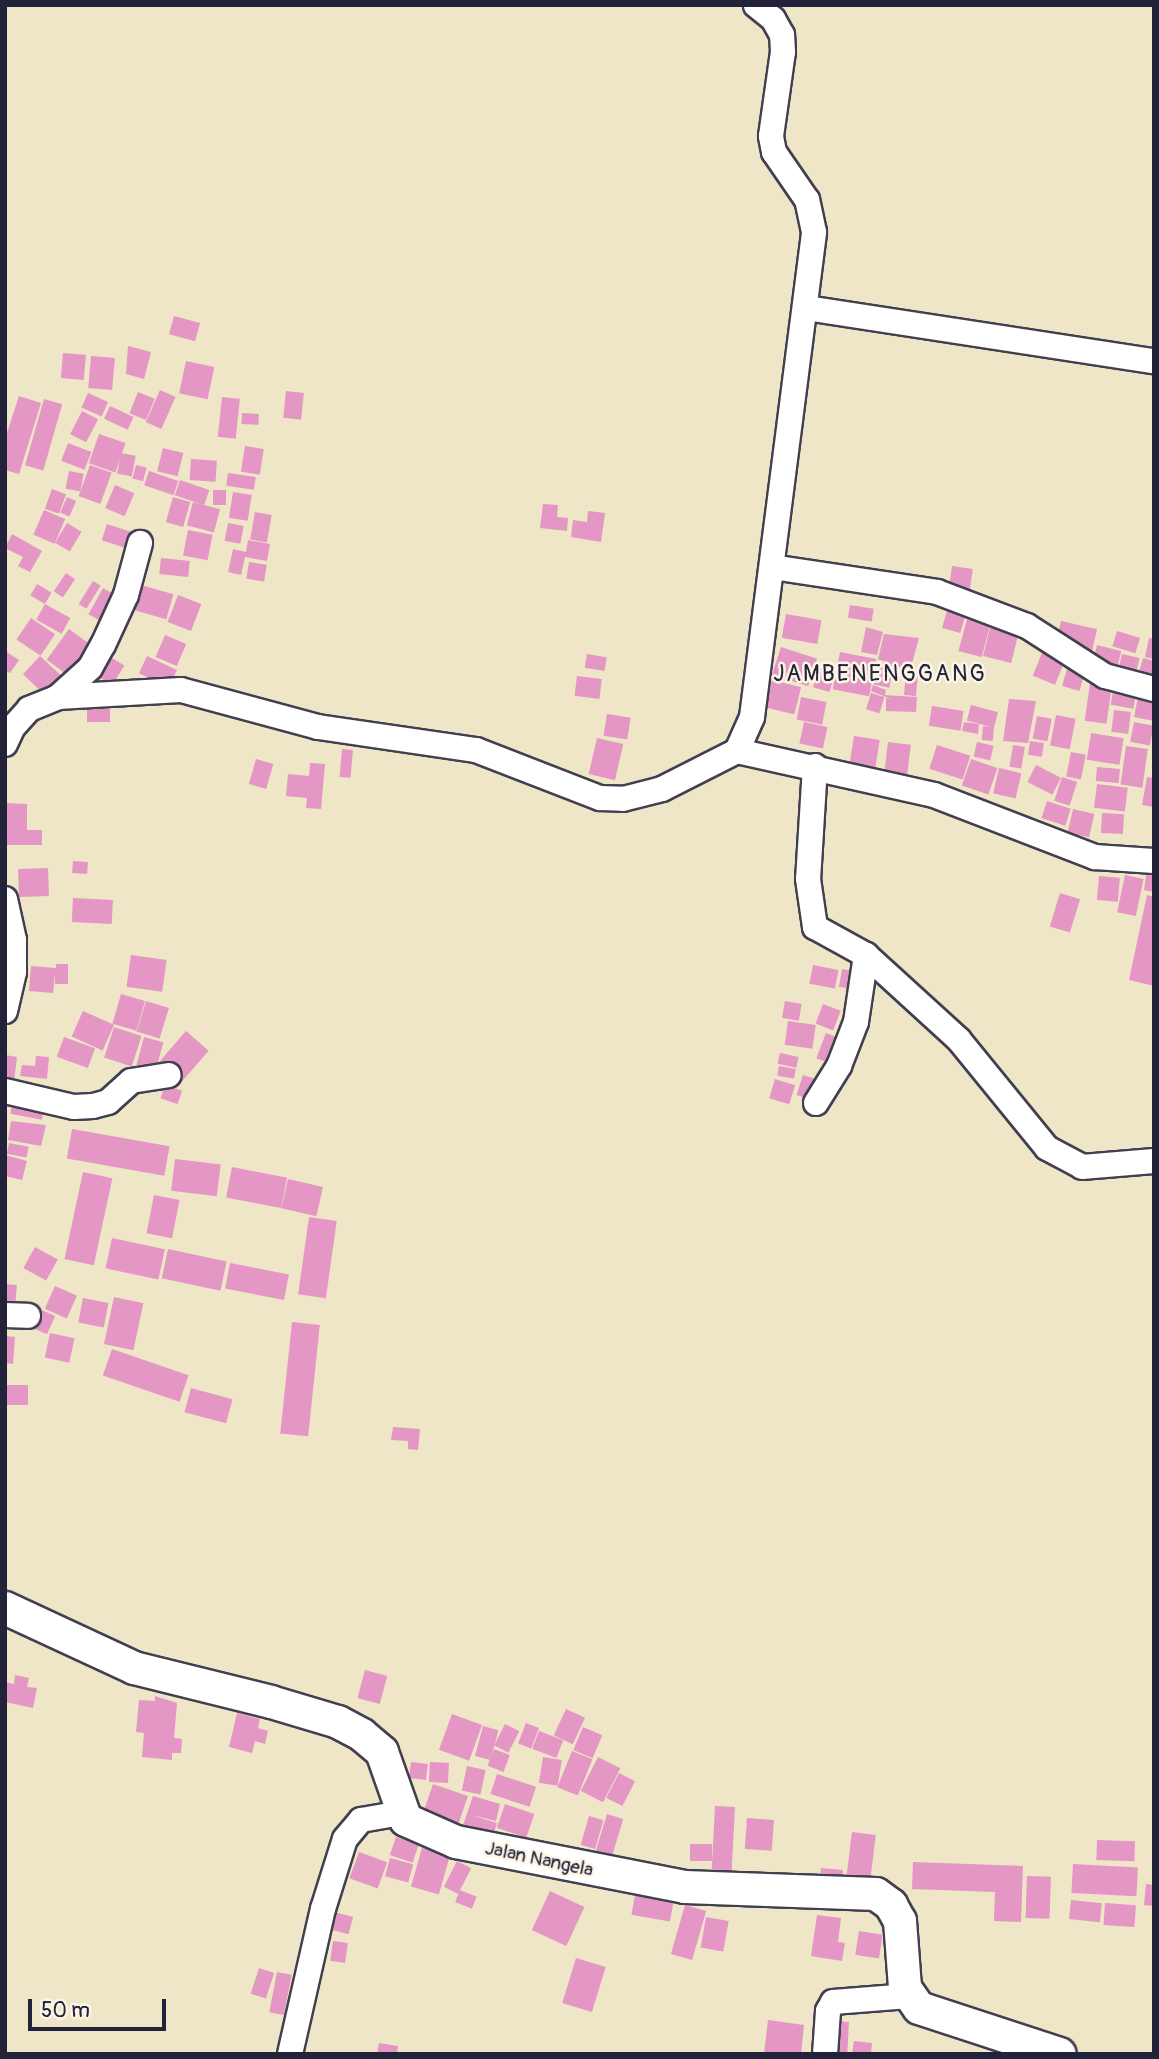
<!DOCTYPE html>
<html>
<head>
<meta charset="utf-8">
<style>
  body { margin:0 }
  #map { position:relative; width:1159px; height:2059px; overflow:hidden; background:#efe5c7; font-family:Pangolin,sans-serif }
  div>[style] { position:absolute }
  .building>* { inset:0; background:#e497c4; transform-origin:0 0 }
  .roads { filter:drop-shadow(2px 0 #413f50) drop-shadow(-2px 0 #413f50) drop-shadow(0 2px #413f50) drop-shadow(0 -2px #413f50) }
  .minor>* { height:24px; margin:-12px; padding:0 12px; transform-origin:12px; border-radius:12px; background:#fff }
  .major>* { height:32px; margin:-16px; padding:0 16px; transform-origin:16px; border-radius:16px; background:#fff }
  span { translate:-50% -50%; white-space:nowrap; text-align:center; line-height:1.15; -webkit-text-stroke:5px #fcf5e5; paint-order:stroke }
  .street-label { font-size:19px; color:#22223b }
  .quarter-label { font-size:23px; color:#22223b; letter-spacing:2px }
  .frame { position:absolute; inset:0; border:7px solid #22223b; pointer-events:none }
  .scale { position:absolute; left:28px; top:1999px; width:138px; height:32px; box-sizing:border-box; border:4px solid #22223b; border-top:0; padding-left:9px; font-size:21px; line-height:24px; white-space:nowrap; color:#22223b; -webkit-text-stroke:5px #fcf5e5; paint-order:stroke }
</style>
</head>
<body>
<div id="map">
  <div class="building">
    <i style="left:174px;top:316px;width:27px;height:19px;rotate:15deg"></i>
    <i style="clip-path:polygon(128px 346px,151px 352px,144px 379px,126px 374px)"></i>
    <i style="left:63px;top:353px;width:23px;height:25px;rotate:5deg"></i>
    <i style="left:91px;top:356px;width:24px;height:32px;rotate:5deg"></i>
    <i style="left:186px;top:361px;width:29px;height:33px;rotate:12deg"></i>
    <i style="left:160px;top:390px;width:17px;height:35px;rotate:24deg"></i>
    <i style="left:286px;top:391px;width:18px;height:27px;rotate:6deg"></i>
    <i style="left:138px;top:392px;width:18px;height:23px;rotate:22deg"></i>
    <i style="left:88px;top:393px;width:22px;height:16px;rotate:24deg"></i>
    <i style="clip-path:polygon(19px 396px,41px 403px,19px 474px,5px 470px,5px 439px)"></i>
    <i style="left:222px;top:397px;width:18px;height:40px;rotate:6deg"></i>
    <i style="left:44px;top:399px;width:19px;height:69px;rotate:16deg"></i>
    <i style="left:110px;top:406px;width:26px;height:14px;rotate:25deg"></i>
    <i style="left:82px;top:411px;width:18px;height:26px;rotate:27deg"></i>
    <i style="left:242px;top:413px;width:17px;height:11px;rotate:3deg"></i>
    <i style="left:99px;top:434px;width:28px;height:31px;rotate:19deg"></i>
    <i style="left:68px;top:443px;width:25px;height:19px;rotate:21deg"></i>
    <i style="left:245px;top:446px;width:19px;height:26px;rotate:9deg"></i>
    <i style="left:163px;top:448px;width:21px;height:24px;rotate:14deg"></i>
    <i style="left:121px;top:453px;width:15px;height:21px;rotate:11deg"></i>
    <i style="left:191px;top:459px;width:26px;height:21px;rotate:4deg"></i>
    <i style="left:90px;top:465px;width:23px;height:33px;rotate:20deg"></i>
    <i style="left:136px;top:465px;width:11px;height:14px;rotate:15deg"></i>
    <i style="left:69px;top:471px;width:15px;height:18px;rotate:11deg"></i>
    <i style="left:149px;top:471px;width:31px;height:15px;rotate:19deg"></i>
    <i style="left:228px;top:473px;width:28px;height:13px;rotate:8deg"></i>
    <i style="left:180px;top:480px;width:31px;height:16px;rotate:19deg"></i>
    <i style="left:115px;top:485px;width:21px;height:25px;rotate:23deg"></i>
    <i style="left:52px;top:489px;width:15px;height:21px;rotate:20deg"></i>
    <i style="left:213px;top:490px;width:13px;height:15px"></i>
    <i style="left:233px;top:492px;width:19px;height:26px;rotate:9deg"></i>
    <i style="left:67px;top:497px;width:10px;height:17px;rotate:24deg"></i>
    <i style="left:173px;top:497px;width:18px;height:26px;rotate:16deg"></i>
    <i style="left:193px;top:502px;width:28px;height:24px;rotate:15deg"></i>
    <i style="clip-path:polygon(543px 504px,558px 505px,557px 517px,568px 518px,567px 531px,540px 528px)"></i>
    <i style="left:44px;top:510px;width:23px;height:27px;rotate:23deg"></i>
    <i style="clip-path:polygon(588px 511px,605px 513px,601px 542px,571px 537px,573px 520px,587px 522px)"></i>
    <i style="left:255px;top:512px;width:17px;height:28px;rotate:10deg"></i>
    <i style="left:67px;top:523px;width:17px;height:23px;rotate:31deg"></i>
    <i style="left:228px;top:523px;width:16px;height:18px;rotate:11deg"></i>
    <i style="left:107px;top:524px;width:26px;height:17px;rotate:18deg"></i>
    <i style="left:188px;top:530px;width:25px;height:26px;rotate:11deg"></i>
    <i style="clip-path:polygon(12px 534px,42px 551px,30px 572px,18px 566px,23px 557px,5px 548px)"></i>
    <i style="clip-path:polygon(248px 540px,270px 544px,267px 561px,245px 557px,241px 575px,228px 572px,233px 549px,246px 552px)"></i>
    <i style="left:161px;top:558px;width:29px;height:16px;rotate:6deg"></i>
    <i style="left:249px;top:562px;width:18px;height:17px;rotate:9deg"></i>
    <i style="left:952px;top:566px;width:21px;height:21px;rotate:8deg"></i>
    <i style="left:66px;top:573px;width:11px;height:22px;rotate:34deg"></i>
    <i style="left:93px;top:581px;width:9px;height:27px;rotate:32deg"></i>
    <i style="left:134px;top:583px;width:41px;height:26px;rotate:16deg"></i>
    <i style="left:37px;top:584px;width:17px;height:13px;rotate:31deg"></i>
    <i style="left:103px;top:588px;width:21px;height:30px;rotate:29deg"></i>
    <i style="left:178px;top:595px;width:25px;height:29px;rotate:21deg"></i>
    <i style="left:950px;top:600px;width:19px;height:29px;rotate:16deg"></i>
    <i style="left:45px;top:604px;width:29px;height:18px;rotate:29deg"></i>
    <i style="left:850px;top:605px;width:24px;height:13px;rotate:9deg"></i>
    <i style="left:786px;top:614px;width:36px;height:24px;rotate:10deg"></i>
    <i style="left:31px;top:618px;width:29px;height:26px;rotate:34deg"></i>
    <i style="left:967px;top:619px;width:24px;height:33px;rotate:15deg"></i>
    <i style="left:1061px;top:621px;width:37px;height:23px;rotate:13deg"></i>
    <i style="left:991px;top:624px;width:29px;height:33px;rotate:14deg"></i>
    <i style="clip-path:polygon(866px 627px,883px 632px,877px 655px,861px 652px)"></i>
    <i style="left:69px;top:629px;width:34px;height:38px;rotate:36deg"></i>
    <i style="left:1117px;top:631px;width:24px;height:16px;rotate:17deg"></i>
    <i style="clip-path:polygon(884px 634px,919px 638px,910px 671px,878px 659px)"></i>
    <i style="left:165px;top:635px;width:23px;height:24px;rotate:23deg"></i>
    <i style="clip-path:polygon(1149px 638px,1154px 639px,1154px 659px,1145px 657px)"></i>
    <i style="left:1097px;top:645px;width:25px;height:23px;rotate:14deg"></i>
    <i style="left:781px;top:647px;width:38px;height:29px;rotate:18deg"></i>
    <i style="left:1044px;top:648px;width:24px;height:30px;rotate:22deg"></i>
    <i style="clip-path:polygon(5px 651px,19px 660px,10px 673px,5px 671px)"></i>
    <i style="left:102px;top:652px;width:26px;height:23px;rotate:31deg"></i>
    <i style="left:840px;top:652px;width:37px;height:38px;rotate:11deg"></i>
    <i style="left:587px;top:654px;width:20px;height:14px;rotate:9deg"></i>
    <i style="left:1122px;top:654px;width:18px;height:23px;rotate:13deg"></i>
    <i style="left:40px;top:656px;width:35px;height:25px;rotate:43deg"></i>
    <i style="left:147px;top:656px;width:33px;height:19px;rotate:25deg"></i>
    <i style="clip-path:polygon(1143px 658px,1154px 661px,1154px 681px,1138px 676px)"></i>
    <i style="left:878px;top:662px;width:16px;height:23px;rotate:11deg"></i>
    <i style="left:1069px;top:662px;width:18px;height:25px;rotate:16deg"></i>
    <i style="left:819px;top:668px;width:17px;height:20px;rotate:17deg"></i>
    <i style="left:906px;top:672px;width:12px;height:23px;rotate:5deg"></i>
    <i style="left:577px;top:676px;width:25px;height:20px;rotate:7deg"></i>
    <i style="left:772px;top:680px;width:30px;height:28px;rotate:14deg"></i>
    <i style="left:1090px;top:683px;width:22px;height:38px;rotate:8deg"></i>
    <i style="clip-path:polygon(873px 685px,886px 690px,885px 695px,917px 697px,916px 712px,886px 711px,886px 698px,891px 699px,871px 691px)"></i>
    <i style="left:1114px;top:686px;width:23px;height:19px;rotate:10deg"></i>
    <i style="clip-path:polygon(1140px 687px,1154px 690px,1154px 721px,1134px 717px)"></i>
    <i style="left:871px;top:693px;width:14px;height:17px;rotate:17deg"></i>
    <i style="left:801px;top:697px;width:26px;height:23px;rotate:11deg"></i>
    <i style="clip-path:polygon(1009px 699px,1036px 701px,1028px 743px,1003px 741px)"></i>
    <i style="left:971px;top:705px;width:28px;height:16px;rotate:15deg"></i>
    <i style="left:932px;top:706px;width:32px;height:20px;rotate:9deg"></i>
    <i style="left:87px;top:709px;width:23px;height:13px"></i>
    <i style="left:1114px;top:710px;width:17px;height:22px;rotate:7deg"></i>
    <i style="left:607px;top:714px;width:24px;height:22px;rotate:9deg"></i>
    <i style="left:1056px;top:715px;width:20px;height:31px;rotate:11deg"></i>
    <i style="left:1037px;top:716px;width:15px;height:23px;rotate:11deg"></i>
    <i style="left:804px;top:722px;width:24px;height:22px;rotate:12deg"></i>
    <i style="clip-path:polygon(964px 722px,979px 724px,978px 734px,962px 731px)"></i>
    <i style="left:1134px;top:722px;width:20px;height:20px;rotate:11deg"></i>
    <i style="left:983px;top:726px;width:11px;height:14px;rotate:5deg"></i>
    <i style="left:1091px;top:733px;width:33px;height:27px;rotate:9deg"></i>
    <i style="left:854px;top:736px;width:26px;height:28px;rotate:9deg"></i>
    <i style="left:597px;top:738px;width:27px;height:37px;rotate:13deg"></i>
    <i style="left:1030px;top:741px;width:14px;height:14px;rotate:8deg"></i>
    <i style="left:888px;top:742px;width:23px;height:30px;rotate:7deg"></i>
    <i style="left:977px;top:742px;width:17px;height:15px;rotate:13deg"></i>
    <i style="left:937px;top:745px;width:35px;height:25px;rotate:18deg"></i>
    <i style="left:1013px;top:745px;width:12px;height:22px;rotate:9deg"></i>
    <i style="left:1126px;top:746px;width:22px;height:39px;rotate:8deg"></i>
    <i style="left:342px;top:749px;width:11px;height:28px;rotate:5deg"></i>
    <i style="left:1071px;top:752px;width:15px;height:25px;rotate:11deg"></i>
    <i style="left:256px;top:759px;width:18px;height:26px;rotate:16deg"></i>
    <i style="left:971px;top:759px;width:28px;height:28px;rotate:19deg"></i>
    <i style="clip-path:polygon(310px 763px,325px 764px,321px 809px,306px 808px,307px 798px,286px 796px,288px 774px,309px 776px)"></i>
    <i style="left:1036px;top:765px;width:28px;height:19px;rotate:27deg"></i>
    <i style="left:1097px;top:767px;width:23px;height:14px;rotate:5deg"></i>
    <i style="left:999px;top:768px;width:23px;height:26px;rotate:13deg"></i>
    <i style="left:1062px;top:777px;width:16px;height:25px;rotate:18deg"></i>
    <i style="clip-path:polygon(1147px 777px,1154px 778px,1154px 807px,1142px 805px)"></i>
    <i style="left:1097px;top:784px;width:31px;height:24px;rotate:7deg"></i>
    <i style="left:1047px;top:801px;width:25px;height:18px;rotate:18deg"></i>
    <i style="clip-path:polygon(5px 803px,27px 804px,27px 830px,42px 830px,42px 845px,6px 845px)"></i>
    <i style="left:1073px;top:809px;width:22px;height:24px;rotate:13deg"></i>
    <i style="left:1102px;top:813px;width:22px;height:20px;rotate:3deg"></i>
    <i style="left:73px;top:861px;width:15px;height:12px;rotate:4deg"></i>
    <i style="left:48px;top:868px;width:28px;height:30px;rotate:88deg"></i>
    <i style="clip-path:polygon(1147px 869px,1154px 870px,1154px 892px,1144px 890px)"></i>
    <i style="left:1125px;top:875px;width:19px;height:38px;rotate:12deg"></i>
    <i style="left:1099px;top:876px;width:21px;height:24px;rotate:5deg"></i>
    <i style="left:1060px;top:893px;width:21px;height:35px;rotate:17deg"></i>
    <i style="clip-path:polygon(1147px 895px,1154px 897px,1154px 986px,1129px 980px)"></i>
    <i style="left:73px;top:898px;width:40px;height:24px;rotate:3deg"></i>
    <i style="left:131px;top:955px;width:36px;height:32px;rotate:8deg"></i>
    <i style="clip-path:polygon(56px 964px,68px 964px,68px 984px,55px 984px,55px 973px,53px 993px,29px 991px,31px 966px,56px 968px)"></i>
    <i style="left:813px;top:965px;width:26px;height:19px;rotate:11deg"></i>
    <i style="left:842px;top:969px;width:17px;height:18px;rotate:10deg"></i>
    <i style="left:121px;top:994px;width:25px;height:31px;rotate:16deg"></i>
    <i style="left:146px;top:1001px;width:24px;height:32px;rotate:17deg"></i>
    <i style="left:785px;top:1001px;width:17px;height:17px;rotate:10deg"></i>
    <i style="left:823px;top:1004px;width:19px;height:21px;rotate:21deg"></i>
    <i style="left:83px;top:1011px;width:34px;height:28px;rotate:24deg"></i>
    <i style="left:788px;top:1021px;width:28px;height:24px;rotate:8deg"></i>
    <i style="left:114px;top:1027px;width:29px;height:32px;rotate:18deg"></i>
    <i style="left:186px;top:1031px;width:30px;height:43px;rotate:41deg"></i>
    <i style="left:826px;top:1033px;width:22px;height:27px;rotate:21deg"></i>
    <i style="left:64px;top:1037px;width:33px;height:21px;rotate:20deg"></i>
    <i style="left:144px;top:1037px;width:20px;height:29px;rotate:15deg"></i>
    <i style="left:780px;top:1053px;width:19px;height:11px;rotate:12deg"></i>
    <i style="clip-path:polygon(5px 1055px,17px 1057px,14px 1081px,5px 1080px)"></i>
    <i style="clip-path:polygon(36px 1056px,49px 1057px,47px 1079px,20px 1076px,22px 1065px,35px 1066px)"></i>
    <i style="left:779px;top:1066px;width:17px;height:10px;rotate:10deg"></i>
    <i style="left:803px;top:1075px;width:19px;height:21px;rotate:18deg"></i>
    <i style="left:775px;top:1079px;width:21px;height:20px;rotate:17deg"></i>
    <i style="left:165px;top:1085px;width:18px;height:14px;rotate:19deg"></i>
    <i style="left:14px;top:1095px;width:32px;height:19px;rotate:11deg"></i>
    <i style="clip-path:polygon(11px 1121px,46px 1125px,41px 1146px,8px 1140px)"></i>
    <i style="left:72px;top:1129px;width:99px;height:30px;rotate:10deg"></i>
    <i style="left:9px;top:1143px;width:20px;height:11px;rotate:11deg"></i>
    <i style="clip-path:polygon(5px 1155px,27px 1161px,22px 1180px,5px 1176px)"></i>
    <i style="left:175px;top:1159px;width:46px;height:32px;rotate:7deg"></i>
    <i style="left:232px;top:1167px;width:56px;height:31px;rotate:11deg"></i>
    <i style="left:83px;top:1172px;width:30px;height:89px;rotate:12deg"></i>
    <i style="left:288px;top:1179px;width:36px;height:30px;rotate:13deg"></i>
    <i style="left:154px;top:1195px;width:26px;height:39px;rotate:11deg"></i>
    <i style="left:309px;top:1217px;width:28px;height:78px;rotate:8deg"></i>
    <i style="left:112px;top:1238px;width:54px;height:31px;rotate:12deg"></i>
    <i style="left:35px;top:1247px;width:26px;height:24px;rotate:29deg"></i>
    <i style="left:168px;top:1249px;width:60px;height:30px;rotate:12deg"></i>
    <i style="left:230px;top:1263px;width:60px;height:26px;rotate:11deg"></i>
    <i style="left:5px;top:1284px;width:12px;height:18px;rotate:5deg"></i>
    <i style="left:55px;top:1286px;width:24px;height:25px;rotate:24deg"></i>
    <i style="left:114px;top:1297px;width:30px;height:48px;rotate:12deg"></i>
    <i style="left:83px;top:1298px;width:26px;height:25px;rotate:11deg"></i>
    <i style="left:35px;top:1307px;width:22px;height:20px;rotate:24deg"></i>
    <i style="left:292px;top:1322px;width:28px;height:112px;rotate:6deg"></i>
    <i style="left:50px;top:1333px;width:25px;height:25px;rotate:12deg"></i>
    <i style="clip-path:polygon(5px 1336px,15px 1337px,13px 1364px,5px 1363px)"></i>
    <i style="left:112px;top:1349px;width:81px;height:28px;rotate:19deg"></i>
    <i style="left:5px;top:1385px;width:23px;height:20px"></i>
    <i style="left:191px;top:1388px;width:43px;height:25px;rotate:15deg"></i>
    <i style="clip-path:polygon(393px 1427px,420px 1429px,418px 1450px,408px 1449px,408px 1441px,391px 1440px)"></i>
    <i style="left:365px;top:1670px;width:23px;height:29px;rotate:15deg"></i>
    <i style="clip-path:polygon(15px 1675px,29px 1678px,27px 1687px,37px 1688px,33px 1708px,5px 1702px,5px 1682px,14px 1684px)"></i>
    <i style="clip-path:polygon(155px 1696px,177px 1703px,174px 1738px,182px 1739px,181px 1753px,172px 1753px,172px 1760px,142px 1757px,144px 1733px,136px 1732px,139px 1700px,155px 1701px)"></i>
    <i style="left:566px;top:1709px;width:21px;height:29px;rotate:25deg"></i>
    <i style="clip-path:polygon(237px 1713px,260px 1719px,258px 1728px,268px 1731px,265px 1744px,255px 1741px,252px 1753px,229px 1747px)"></i>
    <i style="left:452px;top:1714px;width:32px;height:38px;rotate:20deg"></i>
    <i style="left:526px;top:1723px;width:14px;height:22px;rotate:21deg"></i>
    <i style="left:505px;top:1724px;width:16px;height:24px;rotate:27deg"></i>
    <i style="left:483px;top:1726px;width:16px;height:31px;rotate:15deg"></i>
    <i style="left:583px;top:1727px;width:21px;height:25px;rotate:23deg"></i>
    <i style="left:539px;top:1731px;width:26px;height:19px;rotate:21deg"></i>
    <i style="left:494px;top:1749px;width:17px;height:18px;rotate:21deg"></i>
    <i style="left:572px;top:1751px;width:22px;height:39px;rotate:22deg"></i>
    <i style="left:543px;top:1757px;width:19px;height:26px;rotate:9deg"></i>
    <i style="left:598px;top:1757px;width:25px;height:38px;rotate:27deg"></i>
    <i style="left:411px;top:1762px;width:17px;height:16px;rotate:7deg"></i>
    <i style="left:430px;top:1762px;width:19px;height:20px;rotate:3deg"></i>
    <i style="left:467px;top:1766px;width:19px;height:25px;rotate:12deg"></i>
    <i style="left:619px;top:1773px;width:18px;height:28px;rotate:27deg"></i>
    <i style="left:497px;top:1774px;width:41px;height:21px;rotate:18deg"></i>
    <i style="left:433px;top:1784px;width:37px;height:34px;rotate:19deg"></i>
    <i style="clip-path:polygon(473px 1796px,500px 1804px,496px 1821px,471px 1815px,497px 1823px,491px 1843px,460px 1834px)"></i>
    <i style="left:505px;top:1804px;width:31px;height:25px;rotate:19deg"></i>
    <i style="left:715px;top:1806px;width:20px;height:69px;rotate:3deg"></i>
    <i style="left:607px;top:1814px;width:17px;height:41px;rotate:17deg"></i>
    <i style="left:589px;top:1816px;width:15px;height:30px;rotate:16deg"></i>
    <i style="left:747px;top:1818px;width:27px;height:31px;rotate:4deg"></i>
    <i style="left:852px;top:1832px;width:24px;height:44px;rotate:7deg"></i>
    <i style="left:396px;top:1837px;width:24px;height:19px;rotate:19deg"></i>
    <i style="left:1097px;top:1840px;width:38px;height:20px;rotate:2deg"></i>
    <i style="left:690px;top:1844px;width:22px;height:17px"></i>
    <i style="left:422px;top:1848px;width:29px;height:40px;rotate:16deg"></i>
    <i style="left:359px;top:1852px;width:30px;height:28px;rotate:20deg"></i>
    <i style="left:390px;top:1858px;width:24px;height:19px;rotate:15deg"></i>
    <i style="left:457px;top:1861px;width:16px;height:29px;rotate:27deg"></i>
    <i style="clip-path:polygon(913px 1862px,1023px 1866px,1021px 1922px,994px 1921px,995px 1892px,912px 1889px)"></i>
    <i style="left:1073px;top:1864px;width:65px;height:29px;rotate:3deg"></i>
    <i style="left:821px;top:1868px;width:22px;height:14px;rotate:5deg"></i>
    <i style="left:1027px;top:1876px;width:24px;height:42px;rotate:2deg"></i>
    <i style="clip-path:polygon(1146px 1884px,1154px 1885px,1154px 1906px,1144px 1905px)"></i>
    <i style="left:460px;top:1890px;width:18px;height:13px;rotate:22deg"></i>
    <i style="left:550px;top:1891px;width:38px;height:43px;rotate:25deg"></i>
    <i style="left:635px;top:1895px;width:39px;height:20px;rotate:10deg"></i>
    <i style="left:1071px;top:1900px;width:31px;height:19px;rotate:6deg"></i>
    <i style="left:1105px;top:1903px;width:31px;height:22px;rotate:4deg"></i>
    <i style="left:685px;top:1905px;width:22px;height:51px;rotate:16deg"></i>
    <i style="left:327px;top:1910px;width:27px;height:18px;rotate:15deg"></i>
    <i style="clip-path:polygon(817px 1915px,841px 1918px,838px 1942px,845px 1943px,842px 1961px,811px 1956px)"></i>
    <i style="left:706px;top:1917px;width:23px;height:31px;rotate:10deg"></i>
    <i style="left:859px;top:1931px;width:24px;height:24px;rotate:9deg"></i>
    <i style="left:333px;top:1941px;width:15px;height:20px;rotate:8deg"></i>
    <i style="left:576px;top:1958px;width:31px;height:47px;rotate:17deg"></i>
    <i style="left:259px;top:1968px;width:16px;height:27px;rotate:18deg"></i>
    <i style="left:277px;top:1972px;width:15px;height:41px;rotate:11deg"></i>
    <i style="clip-path:polygon(768px 2020px,804px 2025px,801px 2054px,764px 2054px)"></i>
    <i style="left:830px;top:2021px;width:19px;height:33px;rotate:3deg"></i>
    <i style="clip-path:polygon(854px 2041px,872px 2043px,871px 2054px,852px 2054px)"></i>
    <i style="clip-path:polygon(379px 2043px,398px 2046px,397px 2054px,377px 2054px)"></i>
  </div>
  <div class="roads">
    <div class="minor">
      <i style="left:806px;top:308px;width:352px;rotate:8.7deg"></i>
      <i style="left:772px;top:567px;width:167px;rotate:8.6deg"></i>
      <i style="left:937px;top:592px;width:96px;rotate:20.7deg"></i>
      <i style="left:1027px;top:626px;width:93px;rotate:32.7deg"></i>
      <i style="left:1105px;top:676px;width:51px;rotate:14.9deg"></i>
      <i style="left:58px;top:697px;width:43px;rotate:-42.2deg"></i>
      <i style="left:90px;top:668px;width:26px;rotate:-61deg"></i>
      <i style="left:103px;top:645px;width:55px;rotate:-65.3deg"></i>
      <i style="left:126px;top:595px;width:54px;rotate:-74.9deg"></i>
      <i style="left:5px;top:744px;width:19px;rotate:-65deg"></i>
      <i style="left:13px;top:727px;width:24px;rotate:-48deg"></i>
      <i style="left:29px;top:709px;width:31px;rotate:-22deg"></i>
      <i style="left:58px;top:697px;width:123px;rotate:-3.3deg"></i>
      <i style="left:181px;top:690px;width:142px;rotate:15.1deg"></i>
      <i style="left:318px;top:727px;width:160px;rotate:8.3deg"></i>
      <i style="left:476px;top:750px;width:133px;rotate:21.2deg"></i>
      <i style="left:600px;top:798px;width:23px;rotate:2deg"></i>
      <i style="left:623px;top:799px;width:40px;rotate:-14.4deg"></i>
      <i style="left:662px;top:789px;width:84px;rotate:-26.9deg"></i>
      <i style="left:737px;top:751px;width:37px;rotate:-66deg"></i>
      <i style="left:752px;top:717px;width:489px;rotate:-82.7deg"></i>
      <i style="left:814px;top:232px;width:33px;rotate:-102deg"></i>
      <i style="left:807px;top:200px;width:58px;rotate:-124.5deg"></i>
      <i style="left:774px;top:152px;width:16px;rotate:-101deg"></i>
      <i style="left:771px;top:136px;width:85px;rotate:-81.9deg"></i>
      <i style="left:783px;top:52px;width:17px;rotate:-93deg"></i>
      <i style="left:782px;top:35px;width:18px;rotate:-119deg"></i>
      <i style="left:773px;top:19px;width:22px;rotate:-141deg"></i>
      <i style="left:737px;top:751px;width:202px;rotate:12.6deg"></i>
      <i style="left:934px;top:795px;width:173px;rotate:21.1deg"></i>
      <i style="left:1095px;top:857px;width:59px;rotate:3.9deg"></i>
      <i style="left:815px;top:766px;width:113px;rotate:93.5deg"></i>
      <i style="left:808px;top:879px;width:49px;rotate:81.7deg"></i>
      <i style="left:815px;top:927px;width:58px;rotate:28.8deg"></i>
      <i style="left:866px;top:955px;width:126px;rotate:42.4deg"></i>
      <i style="left:959px;top:1040px;width:139px;rotate:50.8deg"></i>
      <i style="left:1047px;top:1148px;width:40px;rotate:28deg"></i>
      <i style="left:1082px;top:1167px;width:72px;rotate:-4.8deg"></i>
      <i style="left:5px;top:899px;width:42px;rotate:77.6deg"></i>
      <i style="left:14px;top:940px;width:32px;rotate:90deg"></i>
      <i style="left:14px;top:972px;width:40px;rotate:103deg"></i>
      <i style="left:5px;top:1091px;width:71px;rotate:13.1deg"></i>
      <i style="left:74px;top:1107px;width:19px;rotate:-3deg"></i>
      <i style="left:93px;top:1106px;width:16px;rotate:-15deg"></i>
      <i style="left:108px;top:1102px;width:31px;rotate:-42deg"></i>
      <i style="left:131px;top:1081px;width:38px;rotate:-9deg"></i>
      <i style="left:816px;top:1103px;width:44px;rotate:-58.1deg"></i>
      <i style="left:839px;top:1066px;width:47px;rotate:-68.9deg"></i>
      <i style="left:856px;top:1022px;width:68px;rotate:-81.5deg"></i>
      <i style="left:5px;top:1315px;width:23px;rotate:2deg"></i>
      <i style="left:290px;top:2054px;width:149px;rotate:-77.2deg"></i>
      <i style="left:323px;top:1909px;width:73px;rotate:-72.6deg"></i>
      <i style="left:345px;top:1839px;width:25px;rotate:-50deg"></i>
      <i style="left:361px;top:1820px;width:41px;rotate:-9.9deg"></i>
      <i style="left:825px;top:2054px;width:43px;rotate:-86deg"></i>
      <i style="left:828px;top:2011px;width:10px;rotate:-61deg"></i>
      <i style="left:833px;top:2002px;width:76px;rotate:-4.5deg"></i>
    </div>
    <div class="major">
      <i style="left:5px;top:1608px;width:142px;rotate:24.9deg"></i>
      <i style="left:134px;top:1668px;width:141px;rotate:13.9deg"></i>
      <i style="left:271px;top:1702px;width:70px;rotate:16.6deg"></i>
      <i style="left:338px;top:1722px;width:27px;rotate:28deg"></i>
      <i style="left:362px;top:1735px;width:26px;rotate:40deg"></i>
      <i style="left:382px;top:1752px;width:72px;rotate:70.6deg"></i>
      <i style="left:406px;top:1820px;width:55px;rotate:23.7deg"></i>
      <i style="left:456px;top:1842px;width:233px;rotate:11.1deg"></i>
      <i style="left:685px;top:1887px;width:191px;rotate:2.1deg"></i>
      <i style="left:876px;top:1894px;width:19px;rotate:36deg"></i>
      <i style="left:891px;top:1905px;width:18px;rotate:61deg"></i>
      <i style="left:900px;top:1921px;width:67px;rotate:85.7deg"></i>
      <i style="left:905px;top:1988px;width:24px;rotate:55deg"></i>
      <i style="left:919px;top:2008px;width:148px;rotate:18.1deg"></i>
    </div>
  </div>
  <div class="street-label">
    <span style="left:539px;top:1860px;rotate:12deg">Jalan Nangela</span>
  </div>
  <div class="quarter-label">
    <span style="left:880px;top:674px">JAMBENENGGANG</span>
  </div>
  <div class="frame"></div>
  <div class="scale">50 m</div>
</div>
</body>
</html>
